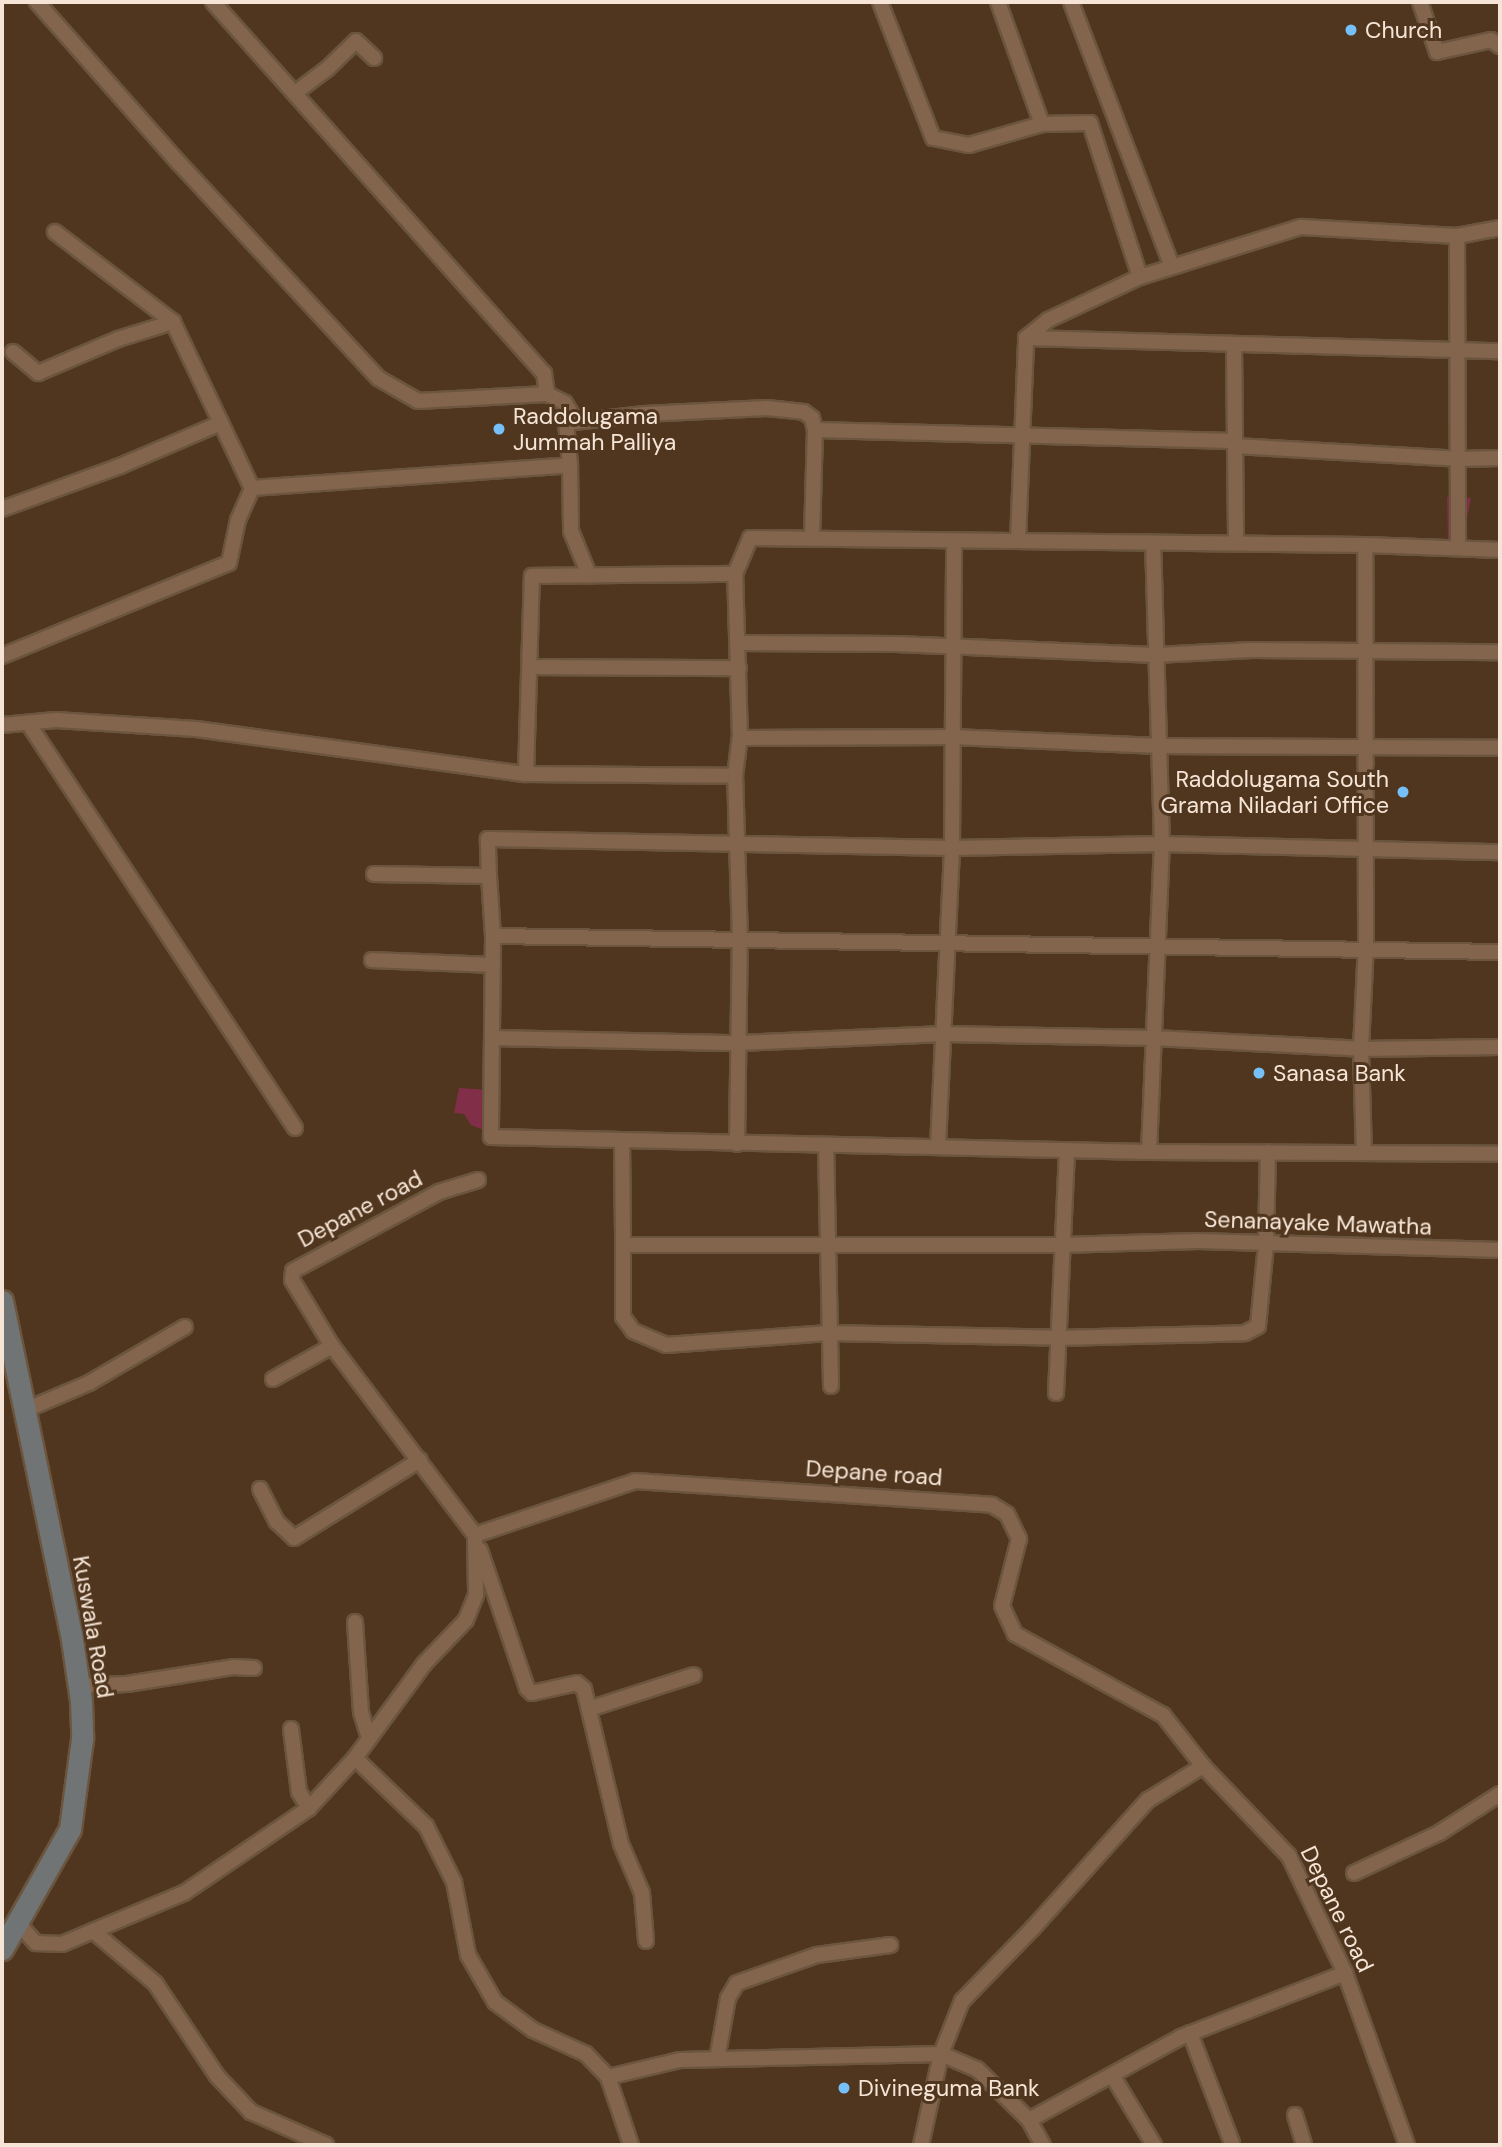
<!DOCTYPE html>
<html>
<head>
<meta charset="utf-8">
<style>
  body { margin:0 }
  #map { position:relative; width:1502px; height:2147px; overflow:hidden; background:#50361e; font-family:"DM Sans",sans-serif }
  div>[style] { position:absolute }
  .green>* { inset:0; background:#812e49 }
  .roads { filter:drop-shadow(2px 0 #6b553f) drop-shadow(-2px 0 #6b553f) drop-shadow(0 2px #6b553f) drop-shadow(0 -2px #6b553f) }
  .street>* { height:14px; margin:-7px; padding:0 7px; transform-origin:7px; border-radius:7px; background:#82654c }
  .secondary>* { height:21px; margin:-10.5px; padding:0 10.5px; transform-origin:10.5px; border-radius:10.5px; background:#707474 }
  .dots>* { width:19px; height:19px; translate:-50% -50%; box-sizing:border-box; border:4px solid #50361e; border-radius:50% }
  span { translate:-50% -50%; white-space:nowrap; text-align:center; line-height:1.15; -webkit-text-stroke:6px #50361e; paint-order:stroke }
  .poi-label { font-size:23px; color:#f6e5d7 }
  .left { translate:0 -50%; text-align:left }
  .right { translate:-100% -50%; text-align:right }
  .street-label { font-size:23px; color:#f6e5d7 }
  .frame { position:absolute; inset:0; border:4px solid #f6e5d7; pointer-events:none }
</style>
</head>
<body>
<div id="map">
  <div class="green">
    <i style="clip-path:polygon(1447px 497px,1471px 498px,1462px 543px,1448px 540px)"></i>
    <i style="clip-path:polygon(459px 1088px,489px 1090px,489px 1132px,471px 1125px,464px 1114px,454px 1113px)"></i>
  </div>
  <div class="roads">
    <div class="street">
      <i style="left:37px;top:2px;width:213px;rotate:48.6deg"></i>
      <i style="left:178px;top:162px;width:294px;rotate:47.2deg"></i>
      <i style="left:378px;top:378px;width:46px;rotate:29.9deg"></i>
      <i style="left:418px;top:401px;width:129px;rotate:-3.1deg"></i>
      <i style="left:547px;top:394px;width:20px;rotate:27deg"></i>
      <i style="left:565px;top:403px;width:22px;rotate:60deg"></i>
      <i style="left:213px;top:2px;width:497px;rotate:48.3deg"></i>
      <i style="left:544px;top:373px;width:21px;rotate:82deg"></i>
      <i style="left:880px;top:2px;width:146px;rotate:68.7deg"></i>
      <i style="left:933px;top:138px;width:37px;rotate:11deg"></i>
      <i style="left:969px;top:145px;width:76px;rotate:-16deg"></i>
      <i style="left:998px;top:2px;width:130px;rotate:70.2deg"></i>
      <i style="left:1042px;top:124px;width:48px;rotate:-1.2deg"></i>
      <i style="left:1090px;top:123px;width:162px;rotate:72deg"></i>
      <i style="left:1071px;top:2px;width:283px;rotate:69.1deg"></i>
      <i style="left:1420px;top:2px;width:53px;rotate:71.2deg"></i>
      <i style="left:1437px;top:52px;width:55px;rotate:-12.5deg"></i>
      <i style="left:1491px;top:40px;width:11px;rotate:34deg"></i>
      <i style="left:295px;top:93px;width:40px;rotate:-37deg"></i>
      <i style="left:327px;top:69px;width:40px;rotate:-44deg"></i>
      <i style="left:356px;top:41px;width:25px;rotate:43deg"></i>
      <i style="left:55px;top:232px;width:148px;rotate:37.3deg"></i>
      <i style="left:173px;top:322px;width:184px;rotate:64.6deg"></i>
      <i style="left:252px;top:488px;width:319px;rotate:-4.1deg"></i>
      <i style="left:570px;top:465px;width:42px;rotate:-95.4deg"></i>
      <i style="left:566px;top:423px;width:79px;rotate:-6.6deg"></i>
      <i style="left:644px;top:414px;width:123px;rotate:-2.8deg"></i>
      <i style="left:767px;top:408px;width:37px;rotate:6deg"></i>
      <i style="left:804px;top:412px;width:10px;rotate:37deg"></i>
      <i style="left:812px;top:418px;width:12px;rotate:76deg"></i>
      <i style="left:815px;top:430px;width:109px;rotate:91.6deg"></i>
      <i style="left:1457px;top:236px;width:312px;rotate:89.8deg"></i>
      <i style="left:1026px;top:338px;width:28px;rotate:-39deg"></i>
      <i style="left:1048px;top:320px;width:102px;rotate:-25.1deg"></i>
      <i style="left:1140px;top:277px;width:169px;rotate:-17.3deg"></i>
      <i style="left:1301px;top:227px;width:156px;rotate:3.3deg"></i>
      <i style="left:1457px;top:236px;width:44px;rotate:-10.5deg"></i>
      <i style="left:1234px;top:344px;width:199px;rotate:89.4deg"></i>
      <i style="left:13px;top:352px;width:33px;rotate:40deg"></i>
      <i style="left:38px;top:373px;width:87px;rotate:-23deg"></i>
      <i style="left:118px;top:339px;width:58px;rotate:-17.2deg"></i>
      <i style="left:815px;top:430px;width:420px;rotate:1.5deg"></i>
      <i style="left:1235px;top:446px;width:223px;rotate:3.3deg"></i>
      <i style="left:1458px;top:459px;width:42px;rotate:-1.4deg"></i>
      <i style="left:570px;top:465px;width:66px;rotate:89.1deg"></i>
      <i style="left:571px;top:531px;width:48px;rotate:67.8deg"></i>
      <i style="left:2px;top:509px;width:126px;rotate:-20deg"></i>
      <i style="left:120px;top:466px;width:110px;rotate:-23.1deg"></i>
      <i style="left:1018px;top:541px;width:203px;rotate:-87.7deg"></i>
      <i style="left:1026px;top:338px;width:474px;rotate:1.6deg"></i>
      <i style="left:738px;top:643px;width:158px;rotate:0.4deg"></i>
      <i style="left:896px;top:644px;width:260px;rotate:2.4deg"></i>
      <i style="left:1156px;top:655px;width:97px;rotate:-3deg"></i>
      <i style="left:1253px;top:650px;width:247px;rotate:0.5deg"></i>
      <i style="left:2px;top:656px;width:245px;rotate:-22.3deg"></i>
      <i style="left:229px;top:563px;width:44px;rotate:-78.2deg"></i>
      <i style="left:238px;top:520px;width:35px;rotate:-66deg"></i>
      <i style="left:531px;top:667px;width:208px;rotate:0.3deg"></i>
      <i style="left:28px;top:723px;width:485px;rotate:56.6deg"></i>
      <i style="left:2px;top:725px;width:54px;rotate:-5.3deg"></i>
      <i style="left:56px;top:720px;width:140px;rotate:3.7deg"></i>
      <i style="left:196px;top:729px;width:333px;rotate:7.8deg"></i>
      <i style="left:526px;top:774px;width:209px;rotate:0.5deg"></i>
      <i style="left:740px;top:738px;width:164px;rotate:-91.7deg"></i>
      <i style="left:735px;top:574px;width:39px;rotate:-67deg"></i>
      <i style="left:750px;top:538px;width:615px;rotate:0.65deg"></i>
      <i style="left:1365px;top:545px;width:135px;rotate:2.1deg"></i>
      <i style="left:526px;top:774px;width:198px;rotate:-88.3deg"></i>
      <i style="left:532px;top:576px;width:203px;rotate:-0.6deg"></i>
      <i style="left:374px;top:874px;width:115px;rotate:1deg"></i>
      <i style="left:489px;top:876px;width:37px;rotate:-92deg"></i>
      <i style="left:488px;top:839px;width:464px;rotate:1.1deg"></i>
      <i style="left:952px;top:848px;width:210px;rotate:-1.1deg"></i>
      <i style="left:1162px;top:844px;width:338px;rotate:1.4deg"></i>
      <i style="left:489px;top:876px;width:60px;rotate:86.2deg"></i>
      <i style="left:493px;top:936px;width:201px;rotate:90.6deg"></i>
      <i style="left:491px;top:1137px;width:658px;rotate:1.31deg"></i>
      <i style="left:1149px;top:1152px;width:351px;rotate:0.3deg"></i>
      <i style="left:493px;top:936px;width:1007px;rotate:0.91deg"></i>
      <i style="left:372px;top:960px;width:121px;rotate:2.4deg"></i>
      <i style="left:493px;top:1038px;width:246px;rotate:1.2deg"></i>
      <i style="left:739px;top:1043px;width:205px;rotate:-2.5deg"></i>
      <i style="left:944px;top:1034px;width:210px;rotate:1.1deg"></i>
      <i style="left:1154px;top:1038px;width:207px;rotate:3deg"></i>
      <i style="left:1361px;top:1049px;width:139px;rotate:-0.8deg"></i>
      <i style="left:622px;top:1141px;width:104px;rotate:89.4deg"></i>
      <i style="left:623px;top:1245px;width:438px"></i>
      <i style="left:1061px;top:1245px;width:138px;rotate:-1.7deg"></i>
      <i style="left:1199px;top:1241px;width:301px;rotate:1.7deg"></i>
      <i style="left:737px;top:1144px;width:203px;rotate:-89.2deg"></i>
      <i style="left:740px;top:941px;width:165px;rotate:-91.7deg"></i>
      <i style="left:735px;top:776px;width:38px;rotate:-83deg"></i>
      <i style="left:740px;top:738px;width:213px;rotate:-0.3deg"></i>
      <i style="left:953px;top:737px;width:206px;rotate:2.5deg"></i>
      <i style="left:1159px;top:746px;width:341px;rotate:0.3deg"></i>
      <i style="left:826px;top:1145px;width:241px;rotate:88.8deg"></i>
      <i style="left:938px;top:1146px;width:298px;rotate:-87.3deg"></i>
      <i style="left:952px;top:848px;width:307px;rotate:-89.6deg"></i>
      <i style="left:1149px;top:1152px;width:308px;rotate:-87.6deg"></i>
      <i style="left:1162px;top:844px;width:301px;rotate:-91.7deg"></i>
      <i style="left:1364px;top:1153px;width:104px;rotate:-91.7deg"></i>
      <i style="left:1361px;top:1049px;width:106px;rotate:-87.3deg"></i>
      <i style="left:1366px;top:943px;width:398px;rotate:-90.1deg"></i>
      <i style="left:478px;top:1180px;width:41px;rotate:162.9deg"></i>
      <i style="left:439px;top:1192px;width:166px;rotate:151.6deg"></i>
      <i style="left:293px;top:1271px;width:9px;rotate:96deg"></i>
      <i style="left:292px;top:1280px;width:77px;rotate:58.8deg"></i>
      <i style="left:332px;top:1346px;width:237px;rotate:52.9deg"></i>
      <i style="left:475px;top:1535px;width:169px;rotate:-18.6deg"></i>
      <i style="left:635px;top:1481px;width:358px;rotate:3.8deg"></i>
      <i style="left:992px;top:1505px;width:17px;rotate:31deg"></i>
      <i style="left:1007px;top:1514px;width:28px;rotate:64deg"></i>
      <i style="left:1019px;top:1539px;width:69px;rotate:104.2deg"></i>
      <i style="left:1002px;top:1606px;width:31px;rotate:65deg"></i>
      <i style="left:1015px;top:1634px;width:169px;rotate:28.7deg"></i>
      <i style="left:1163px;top:1715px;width:65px;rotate:51.9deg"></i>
      <i style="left:1203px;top:1766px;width:124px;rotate:46.3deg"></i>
      <i style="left:1289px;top:1856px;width:130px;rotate:64.4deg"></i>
      <i style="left:1345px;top:1973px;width:183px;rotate:70.2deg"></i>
      <i style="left:623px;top:1245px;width:72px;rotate:90deg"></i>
      <i style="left:623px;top:1317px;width:17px;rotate:54deg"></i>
      <i style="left:633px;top:1331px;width:36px;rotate:23deg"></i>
      <i style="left:666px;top:1345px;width:163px;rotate:-4.2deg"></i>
      <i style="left:829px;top:1333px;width:231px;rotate:1.2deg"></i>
      <i style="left:1060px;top:1338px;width:185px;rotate:-1.5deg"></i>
      <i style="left:1245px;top:1333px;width:15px;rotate:-28deg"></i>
      <i style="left:1258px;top:1326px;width:82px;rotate:-84.4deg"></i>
      <i style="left:1266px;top:1244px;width:92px;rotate:-88.8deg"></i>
      <i style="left:273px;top:1379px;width:68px;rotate:-29.2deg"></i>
      <i style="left:1056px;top:1393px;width:243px;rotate:-87.4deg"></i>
      <i style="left:23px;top:1411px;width:72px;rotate:-23deg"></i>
      <i style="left:89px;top:1383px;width:111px;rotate:-30.3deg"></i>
      <i style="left:260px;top:1489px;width:37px;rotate:63deg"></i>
      <i style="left:277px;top:1522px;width:23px;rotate:43deg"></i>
      <i style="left:294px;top:1538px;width:148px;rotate:-31.8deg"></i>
      <i style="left:475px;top:1535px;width:60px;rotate:89deg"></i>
      <i style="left:476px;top:1595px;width:27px;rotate:112deg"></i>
      <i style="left:466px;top:1620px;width:61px;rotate:133.7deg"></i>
      <i style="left:424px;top:1664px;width:117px;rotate:126.3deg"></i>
      <i style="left:355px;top:1758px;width:98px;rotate:43.8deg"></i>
      <i style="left:426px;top:1826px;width:63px;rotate:63.4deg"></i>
      <i style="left:454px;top:1882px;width:74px;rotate:79.1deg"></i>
      <i style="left:468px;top:1955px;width:54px;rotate:60.1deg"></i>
      <i style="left:495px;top:2002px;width:47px;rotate:36.4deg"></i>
      <i style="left:533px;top:2030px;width:58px;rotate:24.4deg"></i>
      <i style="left:586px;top:2054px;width:32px;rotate:46deg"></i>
      <i style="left:608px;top:2077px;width:74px;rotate:-13.3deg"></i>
      <i style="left:680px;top:2060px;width:261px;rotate:-1.3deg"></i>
      <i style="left:941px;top:2054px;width:39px;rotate:23deg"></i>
      <i style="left:977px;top:2069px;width:73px;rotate:44.4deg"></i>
      <i style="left:1029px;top:2120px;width:29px;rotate:61deg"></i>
      <i style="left:480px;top:1550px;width:146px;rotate:71.2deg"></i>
      <i style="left:527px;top:1688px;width:7px;rotate:45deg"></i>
      <i style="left:532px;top:1693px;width:46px;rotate:-12.5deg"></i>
      <i style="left:577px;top:1683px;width:9px;rotate:41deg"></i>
      <i style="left:584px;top:1689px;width:159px;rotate:76.6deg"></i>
      <i style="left:621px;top:1844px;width:53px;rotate:66.8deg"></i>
      <i style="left:642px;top:1893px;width:48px;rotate:85.2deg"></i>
      <i style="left:355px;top:1622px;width:90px;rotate:86.2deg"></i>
      <i style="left:361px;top:1712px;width:28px;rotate:73deg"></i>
      <i style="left:79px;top:1686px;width:48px;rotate:-2.4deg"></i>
      <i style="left:127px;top:1684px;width:107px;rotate:-9.1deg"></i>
      <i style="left:233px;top:1667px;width:21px;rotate:3deg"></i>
      <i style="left:589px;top:1709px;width:110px;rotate:-17.9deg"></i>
      <i style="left:291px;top:1729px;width:64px;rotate:82.8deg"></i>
      <i style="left:299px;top:1792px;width:19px;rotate:58deg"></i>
      <i style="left:1354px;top:1873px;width:94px;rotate:-25.2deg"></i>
      <i style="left:1439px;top:1833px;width:72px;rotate:-32.6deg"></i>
      <i style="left:16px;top:1921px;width:30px;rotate:48deg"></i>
      <i style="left:36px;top:1943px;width:26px;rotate:2deg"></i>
      <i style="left:62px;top:1944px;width:132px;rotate:-22.7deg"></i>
      <i style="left:184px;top:1893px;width:151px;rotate:-34.2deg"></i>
      <i style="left:309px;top:1808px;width:68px;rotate:-47.4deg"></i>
      <i style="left:93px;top:1931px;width:81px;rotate:40deg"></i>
      <i style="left:155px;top:1983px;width:112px;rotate:56.3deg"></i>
      <i style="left:217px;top:2076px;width:50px;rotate:46.6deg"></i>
      <i style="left:251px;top:2112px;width:82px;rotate:23.7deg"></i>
      <i style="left:1190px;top:2033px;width:118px;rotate:69.1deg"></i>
      <i style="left:717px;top:2059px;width:62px;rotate:-79.8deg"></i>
      <i style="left:728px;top:1998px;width:17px;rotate:-59deg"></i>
      <i style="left:737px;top:1983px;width:85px;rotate:-19.3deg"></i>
      <i style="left:817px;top:1955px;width:74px;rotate:-7.8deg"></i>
      <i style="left:1112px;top:2075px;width:82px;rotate:59deg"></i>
      <i style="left:608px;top:2077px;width:72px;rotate:71.3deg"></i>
      <i style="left:1295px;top:2115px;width:31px;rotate:73deg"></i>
      <i style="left:1029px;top:2120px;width:173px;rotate:-28.6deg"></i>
      <i style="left:1181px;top:2037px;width:176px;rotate:-21.3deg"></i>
      <i style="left:921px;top:2145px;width:93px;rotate:-77.6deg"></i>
      <i style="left:941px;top:2054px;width:57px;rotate:-68.4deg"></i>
      <i style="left:962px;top:2001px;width:102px;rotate:-45.8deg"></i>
      <i style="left:1033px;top:1928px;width:172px;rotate:-48.1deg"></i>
      <i style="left:1148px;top:1800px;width:65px;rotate:-31.7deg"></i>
    </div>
    <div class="secondary">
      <i style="left:2px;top:1301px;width:339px;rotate:78.3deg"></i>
      <i style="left:71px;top:1633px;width:69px;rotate:81.6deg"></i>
      <i style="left:81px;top:1701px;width:38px;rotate:88deg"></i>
      <i style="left:82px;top:1739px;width:91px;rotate:97.6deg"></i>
      <i style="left:70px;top:1829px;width:138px;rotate:119.5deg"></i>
    </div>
  </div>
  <div class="dots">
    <i style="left:1351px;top:30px;background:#77bff7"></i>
    <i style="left:499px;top:429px;background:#77bff7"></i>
    <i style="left:1403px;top:792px;background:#77bff7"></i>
    <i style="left:1259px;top:1073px;background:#77bff7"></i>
    <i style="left:844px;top:2088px;background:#77bff7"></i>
  </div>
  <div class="poi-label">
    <span class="left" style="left:1365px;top:30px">Church</span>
    <span class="left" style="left:513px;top:429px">Raddolugama<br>Jummah Palliya</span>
    <span class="right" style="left:1389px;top:792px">Raddolugama South<br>Grama Niladari Office</span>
    <span class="left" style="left:1273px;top:1073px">Sanasa Bank</span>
    <span class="left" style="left:858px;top:2088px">Divineguma Bank</span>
  </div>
  <div class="street-label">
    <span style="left:360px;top:1209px;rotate:-28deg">Depane road</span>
    <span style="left:1318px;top:1223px;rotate:2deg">Senanayake Mawatha</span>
    <span style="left:874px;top:1473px;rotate:4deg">Depane road</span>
    <span style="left:93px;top:1627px;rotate:80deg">Kuswala Road</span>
    <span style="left:1337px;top:1909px;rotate:64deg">Depane road</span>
  </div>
  <div class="frame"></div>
</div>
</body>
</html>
